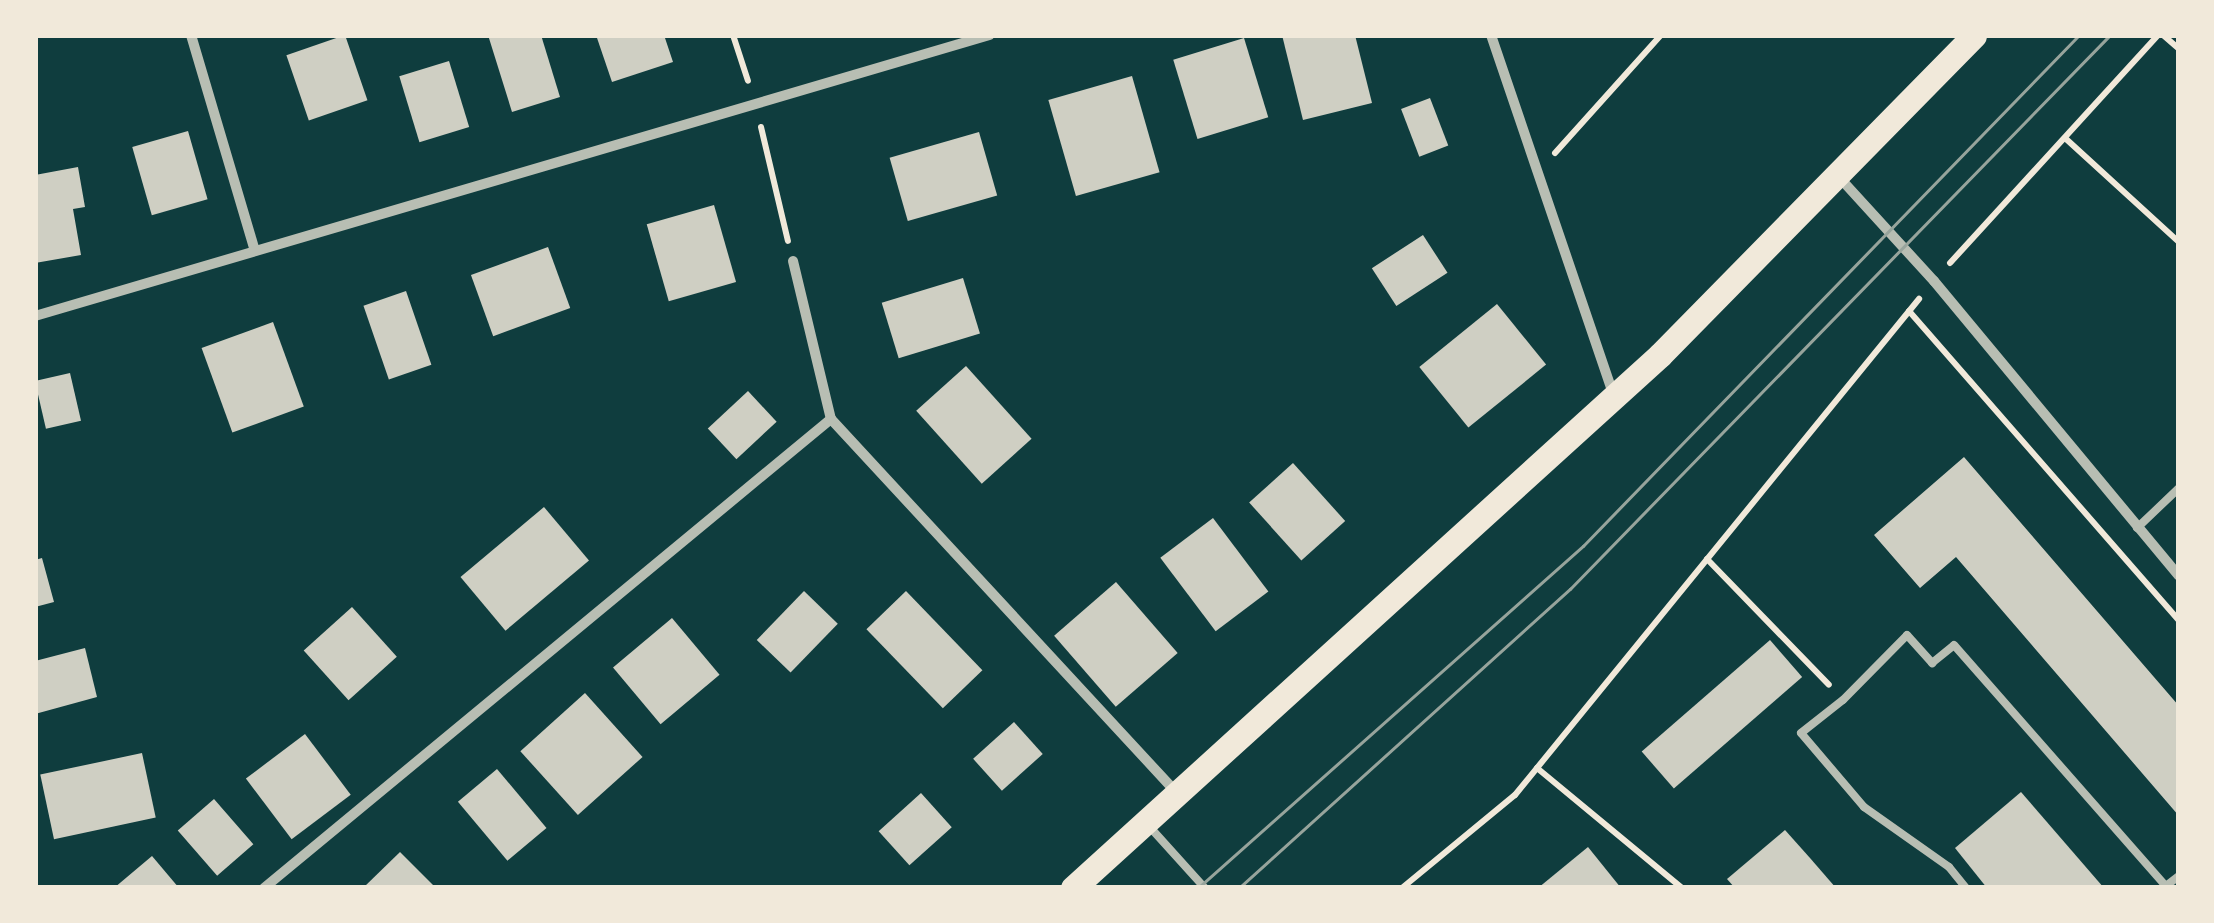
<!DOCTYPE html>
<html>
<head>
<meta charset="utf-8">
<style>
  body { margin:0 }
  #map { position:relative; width:2214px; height:923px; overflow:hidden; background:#0f3d3e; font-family:"Crimson Pro",serif }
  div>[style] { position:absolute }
  .building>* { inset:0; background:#cfcfc3; transform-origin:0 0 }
  .path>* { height:6px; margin:-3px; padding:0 3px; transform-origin:3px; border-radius:3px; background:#f1e9da }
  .service>* { height:8px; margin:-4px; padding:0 4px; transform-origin:4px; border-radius:4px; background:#b8beb3 }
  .minor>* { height:10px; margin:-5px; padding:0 5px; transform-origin:5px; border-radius:5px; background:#b8beb3 }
  .primary>* { height:25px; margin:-12.5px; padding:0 12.5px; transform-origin:12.5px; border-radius:12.5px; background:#f1e9da }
  .tram>* { height:2.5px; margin:-1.25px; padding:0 1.25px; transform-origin:1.25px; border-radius:1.25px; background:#97a49c }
  span { translate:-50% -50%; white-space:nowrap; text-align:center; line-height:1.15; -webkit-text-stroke:10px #f1e9da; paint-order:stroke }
  .frame { position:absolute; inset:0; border:38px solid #f1e9da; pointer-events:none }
</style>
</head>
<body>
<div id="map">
  <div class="building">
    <i style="left:345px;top:35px;width:69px;height:62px;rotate:71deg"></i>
    <i style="clip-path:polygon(488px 35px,541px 35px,560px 97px,512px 112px)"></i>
    <i style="clip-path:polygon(596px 35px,664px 35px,673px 62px,612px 82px)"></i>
    <i style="clip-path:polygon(1282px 35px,1355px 35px,1372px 103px,1303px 120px)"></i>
    <i style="left:1244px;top:38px;width:83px;height:74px;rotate:73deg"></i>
    <i style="left:449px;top:61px;width:69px;height:52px;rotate:73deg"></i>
    <i style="left:1132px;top:76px;width:100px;height:87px;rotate:74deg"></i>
    <i style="left:1430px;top:98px;width:51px;height:31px;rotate:69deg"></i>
    <i style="left:188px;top:131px;width:71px;height:58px;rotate:74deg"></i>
    <i style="left:979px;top:132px;width:66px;height:93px;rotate:74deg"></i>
    <i style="clip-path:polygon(78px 167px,85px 207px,73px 209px,81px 255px,35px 263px,35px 175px)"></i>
    <i style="left:714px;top:205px;width:80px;height:70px;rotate:74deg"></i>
    <i style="left:1423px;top:235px;width:45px;height:61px;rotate:57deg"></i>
    <i style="left:548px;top:247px;width:65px;height:82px;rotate:70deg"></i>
    <i style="left:963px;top:278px;width:58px;height:85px;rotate:73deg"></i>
    <i style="left:406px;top:291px;width:78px;height:45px;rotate:71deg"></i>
    <i style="left:1497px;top:304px;width:78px;height:100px;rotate:51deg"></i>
    <i style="left:273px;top:322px;width:90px;height:76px;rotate:70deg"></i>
    <i style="left:966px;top:366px;width:98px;height:67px;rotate:48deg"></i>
    <i style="left:70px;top:373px;width:49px;height:36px;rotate:77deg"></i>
    <i style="left:748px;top:391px;width:42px;height:55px;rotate:47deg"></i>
    <i style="clip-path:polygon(1964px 457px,2179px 706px,2179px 816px,1956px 557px,1920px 588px,1874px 535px)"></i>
    <i style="left:1293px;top:463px;width:78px;height:59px;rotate:48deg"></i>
    <i style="left:544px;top:507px;width:70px;height:109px;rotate:50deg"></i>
    <i style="left:1213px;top:518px;width:92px;height:66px;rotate:53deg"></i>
    <i style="clip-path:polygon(42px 558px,54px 602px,35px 607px,35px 560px)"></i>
    <i style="left:1116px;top:582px;width:94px;height:82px;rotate:49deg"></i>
    <i style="left:804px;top:591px;width:47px;height:68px;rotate:44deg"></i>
    <i style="left:906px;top:591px;width:110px;height:55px;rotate:46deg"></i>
    <i style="left:352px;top:607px;width:67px;height:65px;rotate:48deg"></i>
    <i style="left:672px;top:618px;width:74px;height:77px;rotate:50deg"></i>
    <i style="left:1770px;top:640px;width:49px;height:170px;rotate:49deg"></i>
    <i style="clip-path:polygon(85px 648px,97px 697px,35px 714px,35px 661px)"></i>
    <i style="left:585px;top:693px;width:86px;height:87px;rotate:48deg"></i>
    <i style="left:1014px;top:722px;width:43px;height:55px;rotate:48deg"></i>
    <i style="left:305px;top:734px;width:76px;height:74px;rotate:53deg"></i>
    <i style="left:142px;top:753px;width:66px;height:104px;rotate:78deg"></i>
    <i style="left:497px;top:769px;width:77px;height:51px;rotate:50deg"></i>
    <i style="clip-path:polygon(2021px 792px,2104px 888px,1987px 888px,1955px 848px)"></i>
    <i style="left:921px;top:793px;width:46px;height:57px;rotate:48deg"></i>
    <i style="left:214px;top:799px;width:60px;height:48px;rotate:49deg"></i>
    <i style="clip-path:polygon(1785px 830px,1810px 858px,1836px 888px,1735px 888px,1727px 879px)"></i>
    <i style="clip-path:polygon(1588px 847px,1621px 888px,1538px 888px)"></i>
    <i style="clip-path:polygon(400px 852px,436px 888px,363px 888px)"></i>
    <i style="clip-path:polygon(152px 856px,179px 888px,114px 888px)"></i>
  </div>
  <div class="path">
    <i style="left:733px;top:35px;width:48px;rotate:71.9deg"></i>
    <i style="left:2163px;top:35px;width:21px;rotate:41deg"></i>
    <i style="left:761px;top:127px;width:117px;rotate:76.7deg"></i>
    <i style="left:2065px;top:138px;width:154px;rotate:42.4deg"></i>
    <i style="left:1555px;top:153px;width:159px;rotate:-48.1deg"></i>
    <i style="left:1950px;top:263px;width:309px;rotate:-47.6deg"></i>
    <i style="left:1909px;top:311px;width:411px;rotate:48.9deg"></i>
    <i style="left:1707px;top:559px;width:175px;rotate:45.9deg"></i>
    <i style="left:1537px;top:768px;width:188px;rotate:39.6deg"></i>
    <i style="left:1402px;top:888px;width:146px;rotate:-39.5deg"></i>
    <i style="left:1515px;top:795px;width:640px;rotate:-50.84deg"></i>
  </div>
  <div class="service">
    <i style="left:2137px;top:528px;width:58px;rotate:-43.6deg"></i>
    <i style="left:1148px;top:825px;width:85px;rotate:47.9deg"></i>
    <i style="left:1966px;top:888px;width:27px;rotate:-129deg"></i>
    <i style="left:1949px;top:867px;width:104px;rotate:-144.8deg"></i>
    <i style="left:1864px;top:807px;width:97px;rotate:-130.4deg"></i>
    <i style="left:1801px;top:733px;width:53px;rotate:-38.2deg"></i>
    <i style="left:1843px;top:700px;width:91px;rotate:-45.4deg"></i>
    <i style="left:1907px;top:635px;width:38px;rotate:48deg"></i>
    <i style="left:1932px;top:663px;width:28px;rotate:-39deg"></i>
    <i style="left:1954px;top:645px;width:321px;rotate:48.7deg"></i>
    <i style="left:2166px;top:886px;width:16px;rotate:-38deg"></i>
  </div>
  <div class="minor">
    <i style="left:191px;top:35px;width:225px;rotate:73.5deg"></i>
    <i style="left:1491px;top:35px;width:379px;rotate:71.2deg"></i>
    <i style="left:1839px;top:177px;width:141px;rotate:47.6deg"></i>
    <i style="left:1934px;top:281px;width:383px;rotate:50.3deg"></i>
    <i style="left:793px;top:261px;width:163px;rotate:76.5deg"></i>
    <i style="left:831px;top:419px;width:507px;rotate:47.24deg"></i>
    <i style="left:35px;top:316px;width:995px;rotate:-16.4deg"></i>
    <i style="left:264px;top:888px;width:736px;rotate:-39.6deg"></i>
  </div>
  <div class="primary">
    <i style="left:1073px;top:888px;width:793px;rotate:-42.24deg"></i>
    <i style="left:1660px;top:355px;width:448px;rotate:-45.5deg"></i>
  </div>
  <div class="tram">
    <i style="left:1198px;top:888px;width:515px;rotate:-41.62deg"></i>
    <i style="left:1583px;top:546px;width:712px;rotate:-45.85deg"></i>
    <i style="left:1239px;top:888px;width:446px;rotate:-42.1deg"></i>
    <i style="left:1570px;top:589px;width:774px;rotate:-45.73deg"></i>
  </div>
  <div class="frame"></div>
</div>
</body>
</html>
